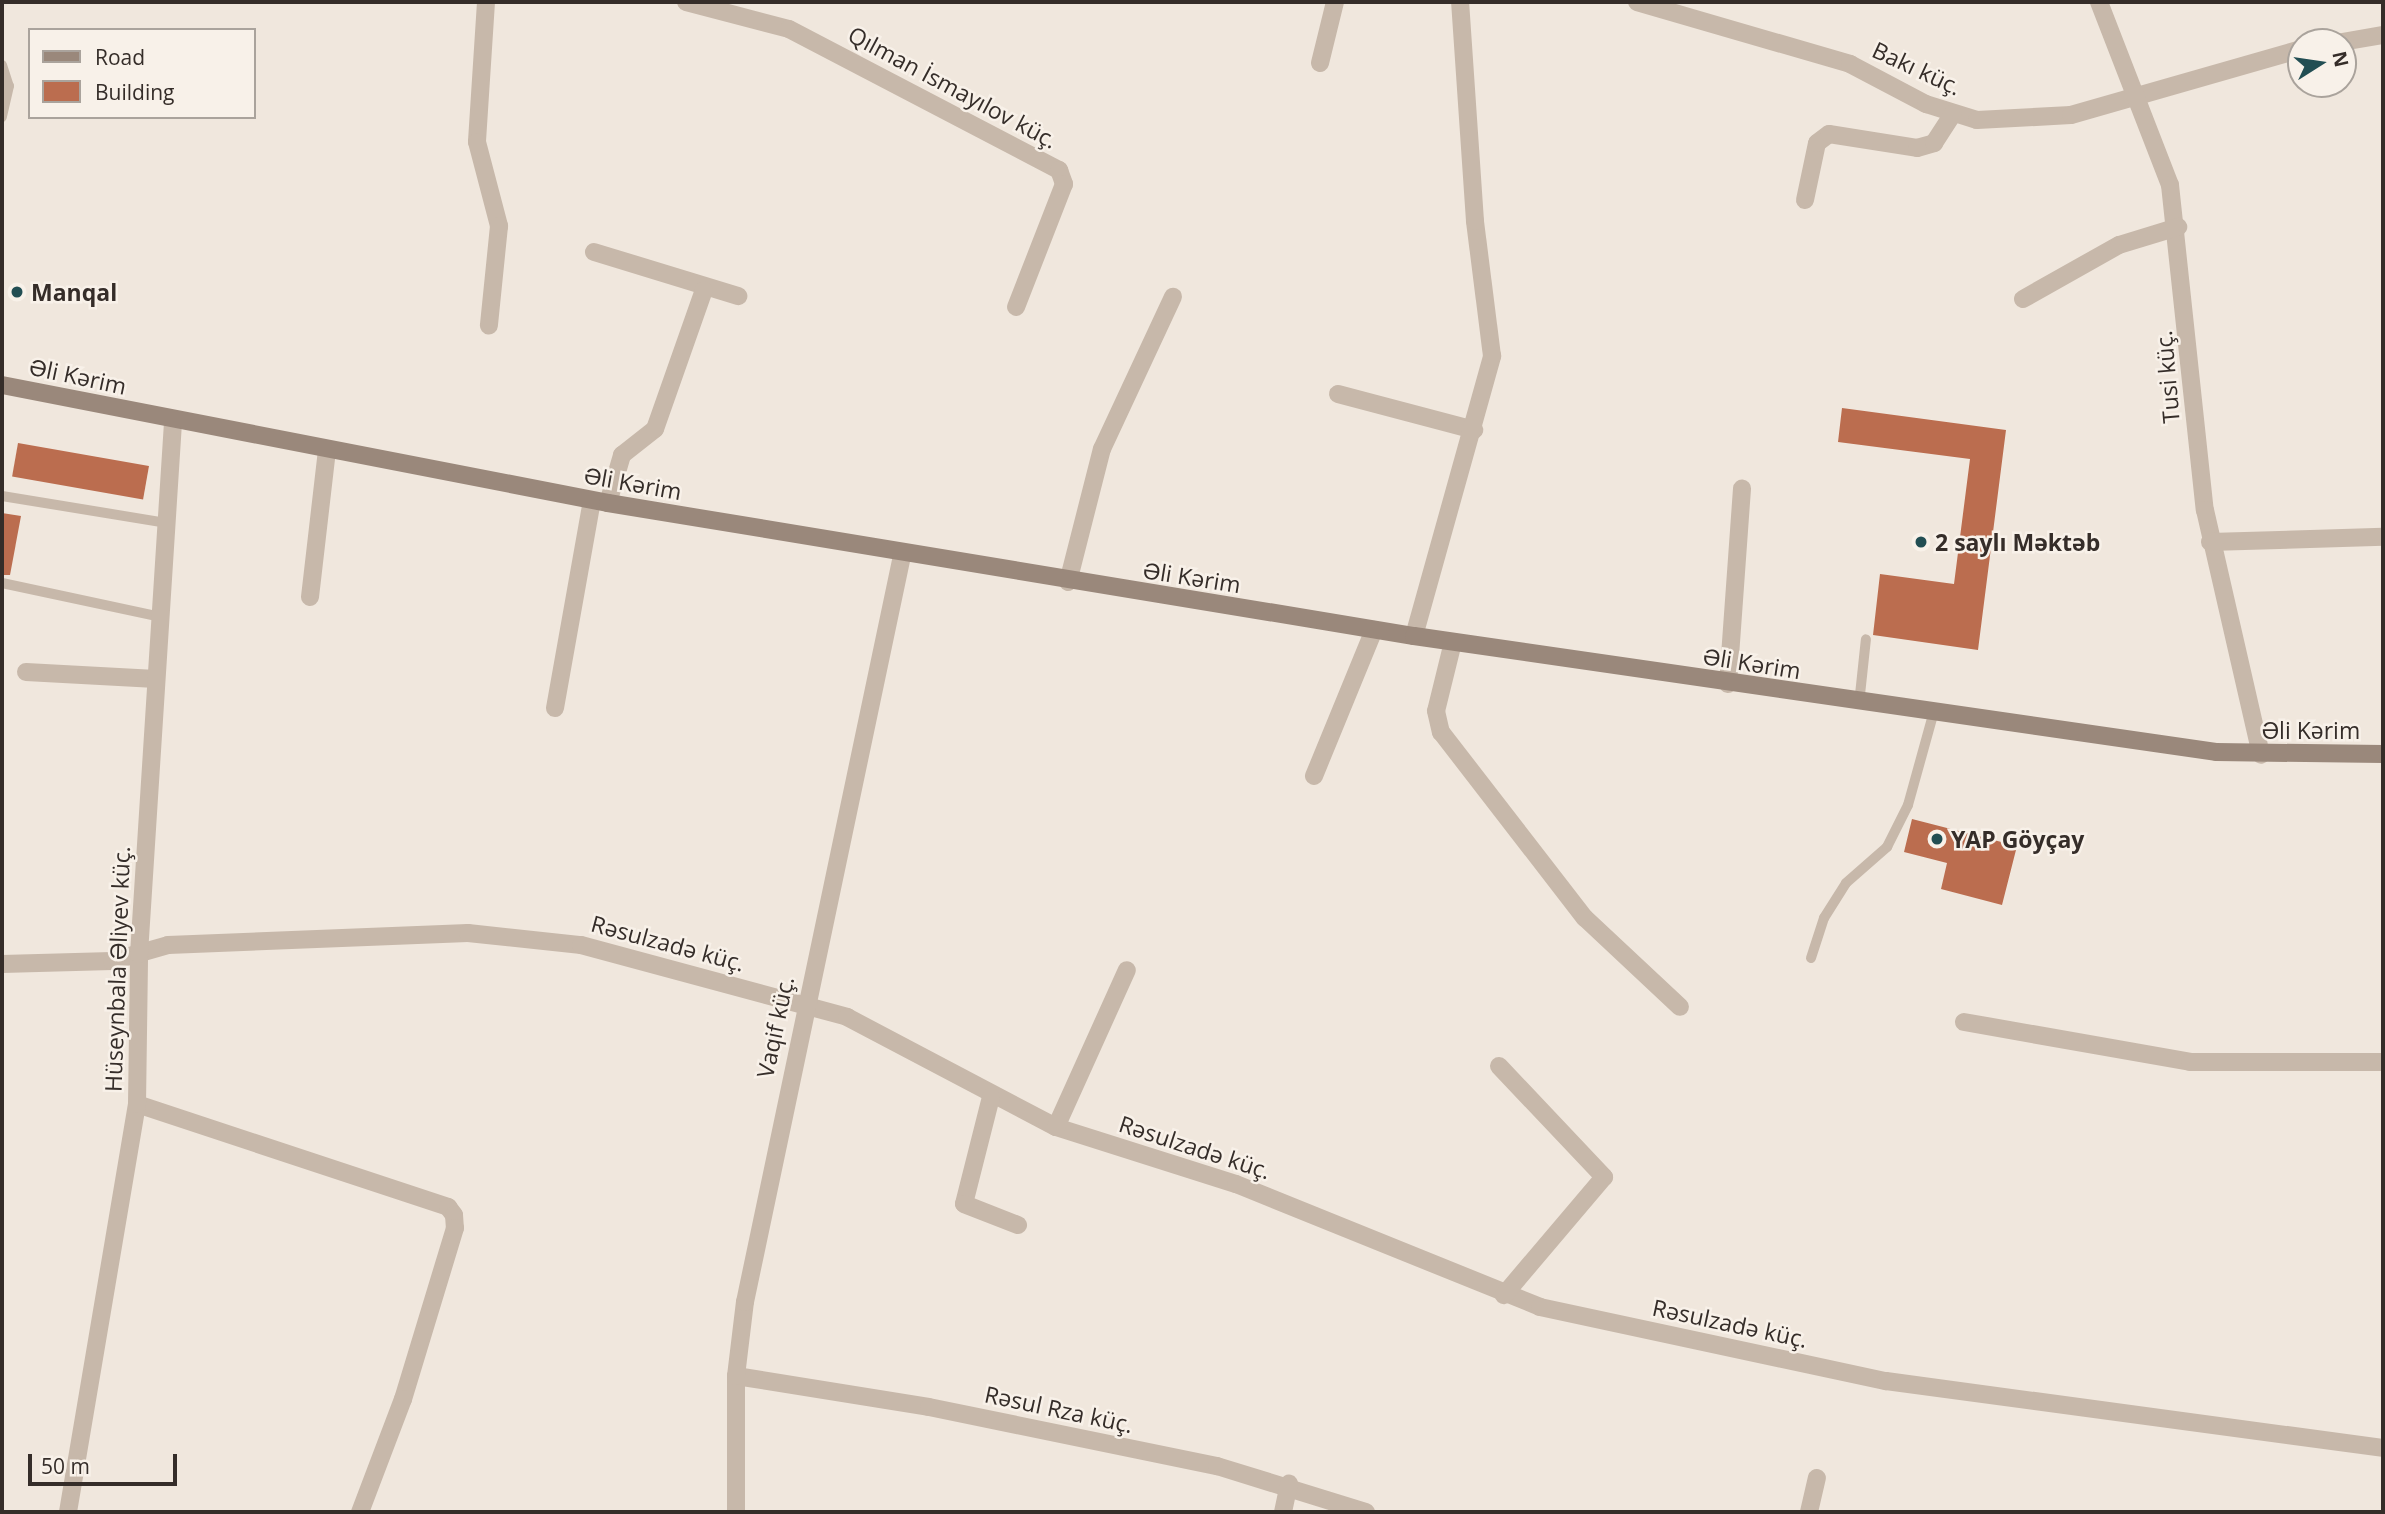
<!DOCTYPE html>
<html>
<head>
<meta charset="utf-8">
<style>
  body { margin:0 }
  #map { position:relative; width:2385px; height:1514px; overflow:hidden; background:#f0e7dd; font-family:"Open Sans",sans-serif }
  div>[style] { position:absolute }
  .building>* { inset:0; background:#bb6d4f; transform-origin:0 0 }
  .service>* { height:10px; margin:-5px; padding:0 5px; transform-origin:5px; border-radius:5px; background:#c7b8aa }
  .minor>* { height:18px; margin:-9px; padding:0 9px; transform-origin:9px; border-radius:9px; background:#c7b8aa }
  .secondary>* { height:18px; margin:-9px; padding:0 9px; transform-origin:9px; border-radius:9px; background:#9a887b }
  .dots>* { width:19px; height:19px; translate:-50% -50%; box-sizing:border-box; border:4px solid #f8f1e9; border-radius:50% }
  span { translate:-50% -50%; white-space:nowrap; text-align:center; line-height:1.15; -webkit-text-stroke:5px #f8f1e9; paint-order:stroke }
  .street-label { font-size:23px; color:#352d29 }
  .poi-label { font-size:23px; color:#352d29; font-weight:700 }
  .left { translate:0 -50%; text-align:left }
  .frame { position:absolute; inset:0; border:4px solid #352d29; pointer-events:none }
  .legend { position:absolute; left:28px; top:28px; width:228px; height:91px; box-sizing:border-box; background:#f8f1e9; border:2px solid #aaa39c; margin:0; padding:9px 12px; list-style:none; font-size:21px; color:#352d29 }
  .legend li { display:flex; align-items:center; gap:14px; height:35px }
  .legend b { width:35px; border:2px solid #aaa39c }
  .north { position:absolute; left:2287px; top:28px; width:70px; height:70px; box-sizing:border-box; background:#f8f1e9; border:2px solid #aaa39c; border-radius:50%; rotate:78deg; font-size:19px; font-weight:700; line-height:28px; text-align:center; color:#352d29 }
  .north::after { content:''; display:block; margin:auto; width:24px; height:32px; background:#224e53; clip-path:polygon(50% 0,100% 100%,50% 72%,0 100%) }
  .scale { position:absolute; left:28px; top:1454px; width:149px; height:32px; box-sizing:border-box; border:4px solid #352d29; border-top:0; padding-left:9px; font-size:21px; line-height:24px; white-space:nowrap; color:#352d29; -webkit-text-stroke:5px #f8f1e9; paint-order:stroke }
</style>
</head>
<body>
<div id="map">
  <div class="building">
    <i style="clip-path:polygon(1842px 408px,2006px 430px,1978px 650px,1873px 635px,1880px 574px,1954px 584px,1970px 459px,1838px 442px)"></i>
    <i style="left:18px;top:443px;width:133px;height:34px;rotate:10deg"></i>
    <i style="clip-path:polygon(2px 513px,21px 516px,10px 575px,2px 575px)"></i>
    <i style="clip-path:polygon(1912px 819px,2017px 846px,2002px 905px,1941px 889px,1947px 863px,1904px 852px)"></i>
  </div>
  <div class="service">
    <i style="left:2px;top:65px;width:22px;rotate:72deg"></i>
    <i style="left:9px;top:86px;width:32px;rotate:103deg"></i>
    <i style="left:2px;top:496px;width:166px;rotate:9.3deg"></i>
    <i style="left:2px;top:583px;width:162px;rotate:12.1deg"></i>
    <i style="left:1859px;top:704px;width:65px;rotate:-83.9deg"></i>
    <i style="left:1811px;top:958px;width:42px;rotate:-72deg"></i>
    <i style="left:1824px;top:918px;width:41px;rotate:-57.8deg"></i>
    <i style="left:1846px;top:883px;width:55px;rotate:-41.3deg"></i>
    <i style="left:1887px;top:847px;width:47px;rotate:-63.4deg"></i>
    <i style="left:1908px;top:805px;width:93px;rotate:-74.5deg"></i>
  </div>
  <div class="minor">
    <i style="left:486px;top:2px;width:140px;rotate:93.7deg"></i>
    <i style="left:477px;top:142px;width:87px;rotate:75.3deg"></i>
    <i style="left:499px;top:226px;width:100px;rotate:95.8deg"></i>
    <i style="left:686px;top:2px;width:106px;rotate:14.7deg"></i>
    <i style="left:789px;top:29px;width:305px;rotate:27.6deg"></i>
    <i style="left:1059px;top:170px;width:15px;rotate:70deg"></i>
    <i style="left:1064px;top:184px;width:132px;rotate:111.3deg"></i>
    <i style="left:1637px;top:2px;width:222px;rotate:16.2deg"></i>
    <i style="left:1850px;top:64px;width:86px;rotate:27.8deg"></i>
    <i style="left:1926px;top:104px;width:53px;rotate:17.4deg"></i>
    <i style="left:1977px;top:120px;width:94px;rotate:-3deg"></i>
    <i style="left:2071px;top:115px;width:239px;rotate:-16deg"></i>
    <i style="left:2099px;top:2px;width:196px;rotate:68.8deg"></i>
    <i style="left:2170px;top:185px;width:327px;rotate:83.9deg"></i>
    <i style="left:2205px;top:510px;width:251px;rotate:77.1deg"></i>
    <i style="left:2342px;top:42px;width:42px;rotate:-9.7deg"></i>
    <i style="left:1320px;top:63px;width:63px;rotate:-76.2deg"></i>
    <i style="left:1805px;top:200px;width:58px;rotate:-78.1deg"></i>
    <i style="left:1817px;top:143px;width:15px;rotate:-37deg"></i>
    <i style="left:1829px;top:134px;width:89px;rotate:9deg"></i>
    <i style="left:1917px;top:148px;width:18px;rotate:-16deg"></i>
    <i style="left:1934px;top:143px;width:35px;rotate:-57deg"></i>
    <i style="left:594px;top:252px;width:151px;rotate:17deg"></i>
    <i style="left:2023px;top:299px;width:110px;rotate:-29.4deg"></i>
    <i style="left:2119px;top:245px;width:62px;rotate:-17deg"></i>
    <i style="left:1338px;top:394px;width:141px;rotate:14.8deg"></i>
    <i style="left:608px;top:503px;width:50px;rotate:-73.7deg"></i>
    <i style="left:622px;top:455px;width:42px;rotate:-38.2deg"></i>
    <i style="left:655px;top:429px;width:147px;rotate:-70.6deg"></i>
    <i style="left:2210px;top:542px;width:173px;rotate:-1.7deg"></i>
    <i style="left:1068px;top:582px;width:137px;rotate:-75.7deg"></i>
    <i style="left:1102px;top:449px;width:168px;rotate:-65deg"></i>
    <i style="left:310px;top:597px;width:147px;rotate:-83.4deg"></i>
    <i style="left:1414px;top:636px;width:291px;rotate:-74.4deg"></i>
    <i style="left:1492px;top:356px;width:136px;rotate:-97.2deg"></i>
    <i style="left:1475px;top:221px;width:220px;rotate:-93.9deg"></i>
    <i style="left:1453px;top:642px;width:71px;rotate:103.8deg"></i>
    <i style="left:1436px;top:711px;width:22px;rotate:77deg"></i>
    <i style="left:1441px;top:732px;width:235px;rotate:52.3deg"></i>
    <i style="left:1585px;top:918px;width:130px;rotate:43.1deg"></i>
    <i style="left:26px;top:672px;width:130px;rotate:3.1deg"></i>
    <i style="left:1728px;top:684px;width:196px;rotate:-85.9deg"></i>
    <i style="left:555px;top:708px;width:210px;rotate:-79.9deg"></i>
    <i style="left:1314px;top:776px;width:158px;rotate:-67.7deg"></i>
    <i style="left:2px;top:964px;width:110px;rotate:-1.6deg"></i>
    <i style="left:112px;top:961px;width:58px;rotate:-15.9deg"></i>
    <i style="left:168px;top:945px;width:300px;rotate:-2.3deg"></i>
    <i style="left:468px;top:933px;width:114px;rotate:6.1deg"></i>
    <i style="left:581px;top:945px;width:276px;rotate:15.1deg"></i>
    <i style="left:847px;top:1017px;width:236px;rotate:27.8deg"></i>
    <i style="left:1056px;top:1127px;width:189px;rotate:17.6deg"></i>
    <i style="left:1236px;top:1184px;width:328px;rotate:22deg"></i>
    <i style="left:1540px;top:1307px;width:354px;rotate:12.1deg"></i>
    <i style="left:1886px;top:1381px;width:501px;rotate:7.68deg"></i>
    <i style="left:1964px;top:1022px;width:230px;rotate:10deg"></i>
    <i style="left:2190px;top:1062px;width:193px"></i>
    <i style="left:1499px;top:1066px;width:153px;rotate:46.6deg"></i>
    <i style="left:1604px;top:1177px;width:155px;rotate:130.3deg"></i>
    <i style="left:991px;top:1097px;width:110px;rotate:104.2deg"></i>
    <i style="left:964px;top:1204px;width:58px;rotate:21.3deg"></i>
    <i style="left:137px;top:1104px;width:328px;rotate:18.3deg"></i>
    <i style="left:448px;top:1207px;width:10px;rotate:53deg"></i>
    <i style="left:454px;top:1215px;width:13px;rotate:86deg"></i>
    <i style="left:455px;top:1228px;width:179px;rotate:106.9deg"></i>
    <i style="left:403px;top:1399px;width:121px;rotate:110.8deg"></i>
    <i style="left:1056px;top:1127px;width:172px;rotate:-65.7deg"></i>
    <i style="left:736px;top:1376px;width:195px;rotate:9.1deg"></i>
    <i style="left:929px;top:1407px;width:294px;rotate:11.6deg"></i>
    <i style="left:1217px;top:1466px;width:156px;rotate:17.2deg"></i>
    <i style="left:68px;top:1512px;width:414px;rotate:-80.4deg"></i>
    <i style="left:137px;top:1104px;width:150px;rotate:-89.2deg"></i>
    <i style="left:139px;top:954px;width:533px;rotate:-86.34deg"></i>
    <i style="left:736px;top:1512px;width:136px;rotate:-90deg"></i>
    <i style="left:736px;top:1376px;width:75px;rotate:-83.1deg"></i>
    <i style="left:745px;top:1302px;width:762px;rotate:-78.12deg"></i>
    <i style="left:1283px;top:1512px;width:29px;rotate:-78deg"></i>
    <i style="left:1809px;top:1512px;width:35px;rotate:-77deg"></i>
  </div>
  <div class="secondary">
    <i style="left:2px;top:385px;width:617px;rotate:11.02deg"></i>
    <i style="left:608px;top:503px;width:817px;rotate:9.37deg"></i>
    <i style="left:1414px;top:636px;width:810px;rotate:8.23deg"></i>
    <i style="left:2216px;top:752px;width:167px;rotate:0.7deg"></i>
  </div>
  <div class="dots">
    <i style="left:17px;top:292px;background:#224e53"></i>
    <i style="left:1921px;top:542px;background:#224e53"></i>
    <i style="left:1937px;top:839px;background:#224e53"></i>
  </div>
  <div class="street-label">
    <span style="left:1917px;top:68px;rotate:25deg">Bakı küç.</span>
    <span style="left:953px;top:87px;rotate:28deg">Qılman İsmayılov küç.</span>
    <span style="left:78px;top:376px;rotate:12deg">Əli Kərim</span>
    <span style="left:2167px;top:377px;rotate:-95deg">Tusi küç.</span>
    <span style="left:633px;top:483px;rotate:10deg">Əli Kərim</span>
    <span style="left:1192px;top:577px;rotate:9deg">Əli Kərim</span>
    <span style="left:1752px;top:663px;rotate:9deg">Əli Kərim</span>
    <span style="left:2311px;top:730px">Əli Kərim</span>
    <span style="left:668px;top:943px;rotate:15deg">Rəsulzadə küç.</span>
    <span style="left:117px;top:969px;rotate:-88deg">Hüseynbala Əliyev küç.</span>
    <span style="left:775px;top:1027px;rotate:-78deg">Vaqif küç.</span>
    <span style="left:1195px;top:1147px;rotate:18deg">Rəsulzadə küç.</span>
    <span style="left:1730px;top:1323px;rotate:12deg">Rəsulzadə küç.</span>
    <span style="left:1059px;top:1409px;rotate:12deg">Rəsul Rza küç.</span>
  </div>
  <div class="poi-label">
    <span class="left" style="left:31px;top:292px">Manqal</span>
    <span class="left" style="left:1935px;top:542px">2 saylı Məktəb</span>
    <span class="left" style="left:1951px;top:839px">YAP Göyçay</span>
  </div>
  <div class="frame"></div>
  <ul class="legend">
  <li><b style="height:9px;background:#9a887b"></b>Road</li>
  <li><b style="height:19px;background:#bb6d4f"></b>Building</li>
  </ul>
  <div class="north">N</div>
  <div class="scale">50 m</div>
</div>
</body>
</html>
